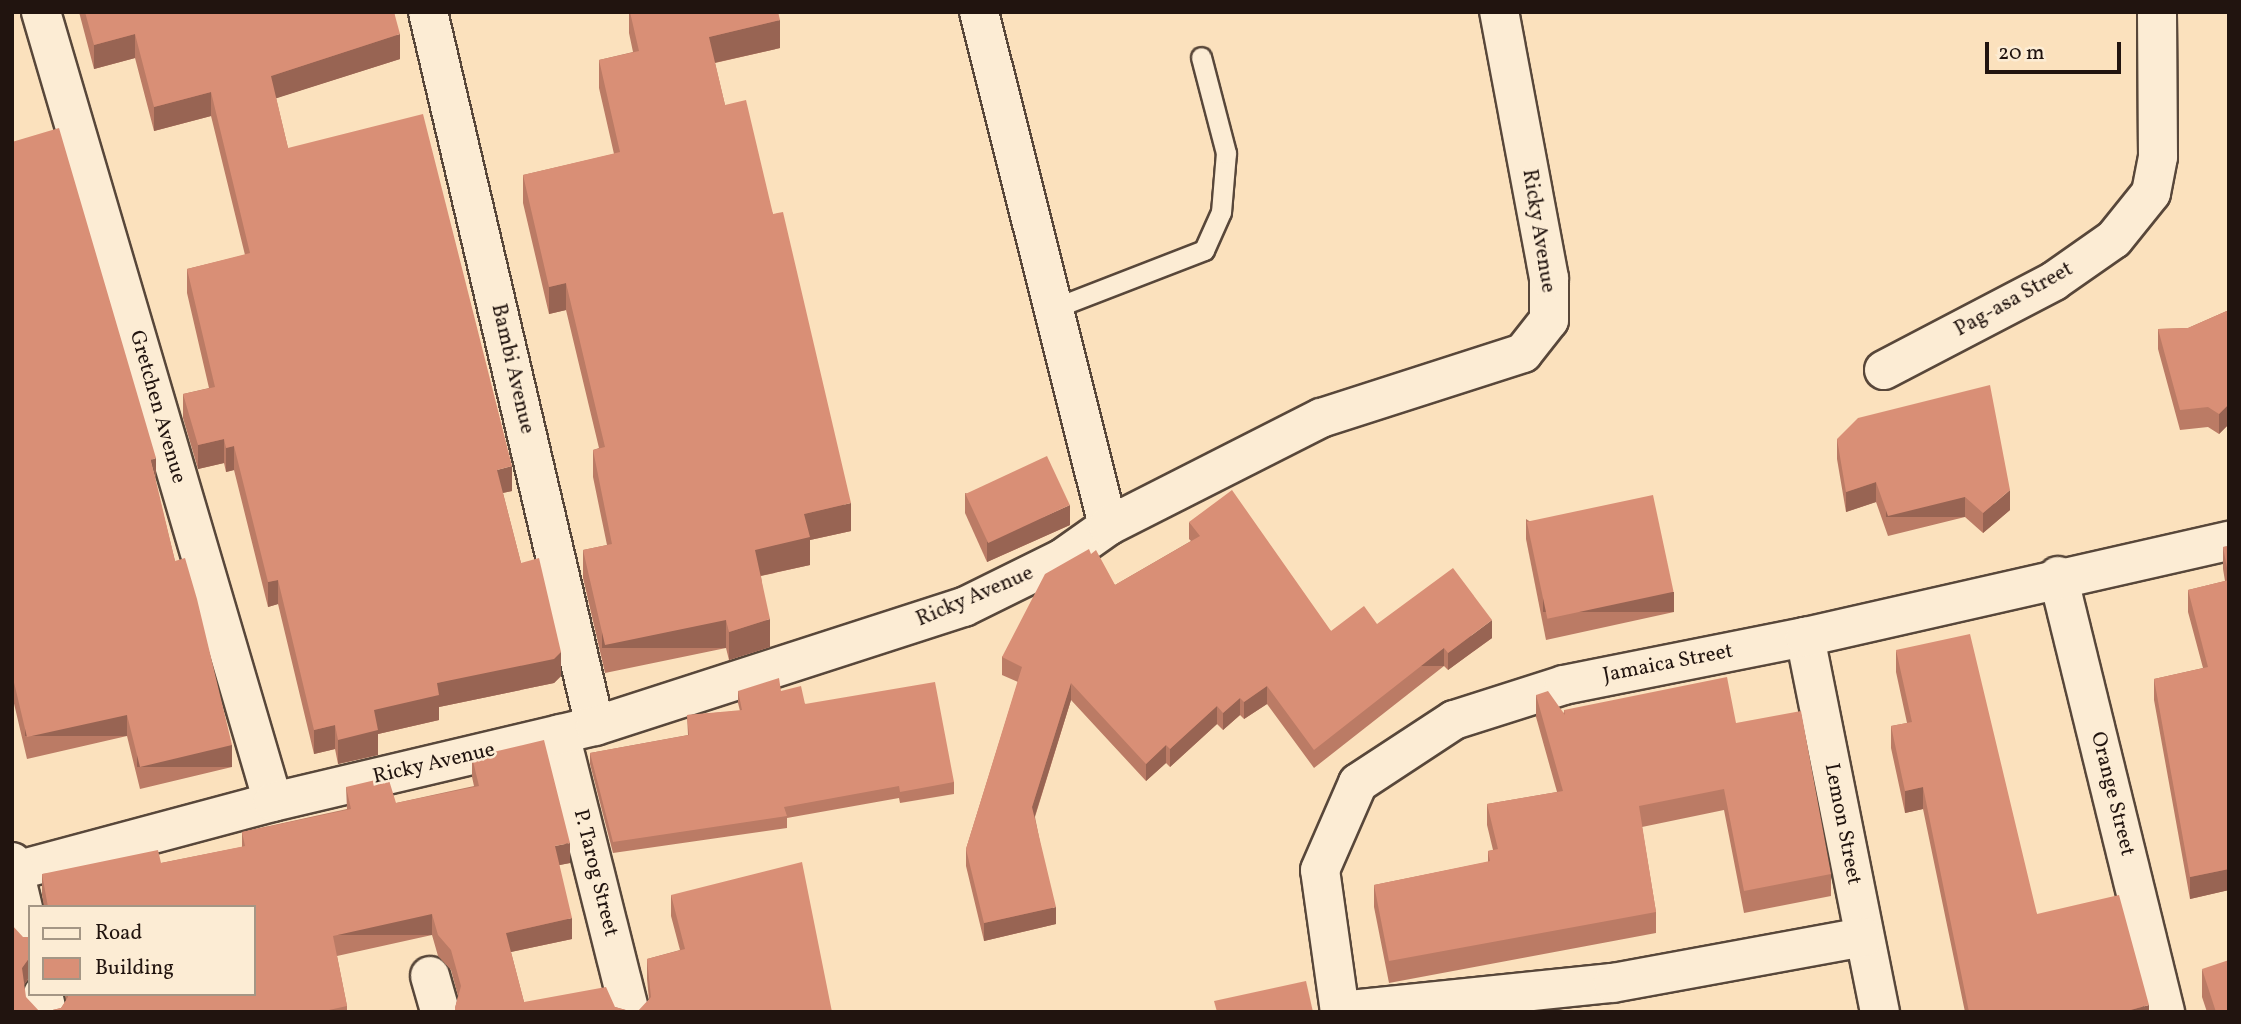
<!DOCTYPE html>
<html>
<head>
<meta charset="utf-8">
<style>
  body { margin:0 }
  #map { position:relative; width:2241px; height:1024px; overflow:hidden; background:#fbe1bd; font-family:Vollkorn,serif }
  div>[style] { position:absolute }
  .roads { filter:drop-shadow(2px 0 #58473a) drop-shadow(-2px 0 #58473a) drop-shadow(0 2px #58473a) drop-shadow(0 -2px #58473a) }
  .lane>* { height:19px; margin:-9.5px; padding:0 9.5px; transform-origin:9.5px; border-radius:9.5px; background:#fcecd4 }
  .street>* { height:38px; margin:-19px; padding:0 19px; transform-origin:19px; border-radius:19px; background:#fcecd4 }
  .secondary>* { height:38px; margin:-19px; padding:0 19px; transform-origin:19px; border-radius:19px; background:#fcecd4 }
  .wall>* { inset:0; background:#bb7b65 }
  .shaded-wall>* { inset:0; background:#986453; transform-origin:0 0 }
  .building>* { inset:0; background:#d98f76; transform-origin:0 0 }
  span { translate:-50% -50%; white-space:nowrap; text-align:center; line-height:1.15; -webkit-text-stroke:5px #fcecd4; paint-order:stroke }
  .street-label { font-size:21px; color:#21140f }
  .frame { position:absolute; inset:0; border:14px solid #21140f; pointer-events:none }
  .legend { position:absolute; left:28px; top:905px; width:228px; height:91px; box-sizing:border-box; background:#fcecd4; border:2px solid #a49685; margin:0; padding:9px 12px; list-style:none; font-size:21px; color:#21140f }
  .legend li { display:flex; align-items:center; gap:14px; height:35px }
  .legend b { width:35px; border:2px solid #a49685 }
  .scale { position:absolute; left:1985px; top:42px; width:136px; height:32px; box-sizing:border-box; border:4px solid #21140f; border-top:0; padding-left:9px; font-size:21px; line-height:24px; white-space:nowrap; color:#21140f; -webkit-text-stroke:5px #fcecd4; paint-order:stroke }
</style>
</head>
<body>
<div id="map">
  <div class="roads">
    <div class="lane">
      <i style="left:1052px;top:309px;width:163px;rotate:-21.2deg"></i>
      <i style="left:1204px;top:250px;width:42px;rotate:-65.9deg"></i>
      <i style="left:1221px;top:212px;width:59px;rotate:-85.2deg"></i>
      <i style="left:1226px;top:153px;width:99px;rotate:-104.6deg"></i>
    </div>
    <div class="street">
      <i style="left:41px;top:12px;width:823px;rotate:73.63deg"></i>
      <i style="left:428px;top:12px;width:733px;rotate:76.84deg"></i>
      <i style="left:979px;top:12px;width:530px;rotate:75.91deg"></i>
      <i style="left:1884px;top:370px;width:192px;rotate:-27.6deg"></i>
      <i style="left:2054px;top:281px;width:73px;rotate:-35deg"></i>
      <i style="left:2114px;top:239px;width:59px;rotate:-51.2deg"></i>
      <i style="left:2151px;top:193px;width:37px;rotate:-79deg"></i>
      <i style="left:2158px;top:157px;width:145px;rotate:-90.4deg"></i>
      <i style="left:2058px;top:576px;width:449px;rotate:76.2deg"></i>
      <i style="left:1805px;top:637px;width:382px;rotate:78.7deg"></i>
      <i style="left:560px;top:734px;width:287px;rotate:75.9deg"></i>
      <i style="left:15px;top:871px;width:267px;rotate:-15deg"></i>
      <i style="left:273px;top:802px;width:331px;rotate:-13.3deg"></i>
      <i style="left:595px;top:726px;width:388px;rotate:-17.9deg"></i>
      <i style="left:964px;top:607px;width:110px;rotate:-26.3deg"></i>
      <i style="left:1063px;top:558px;width:55px;rotate:-35.4deg"></i>
      <i style="left:1108px;top:526px;width:239px;rotate:-26.9deg"></i>
      <i style="left:1321px;top:418px;width:212px;rotate:-17.8deg"></i>
      <i style="left:1523px;top:353px;width:42px;rotate:-51.8deg"></i>
      <i style="left:1549px;top:320px;width:42px;rotate:-90deg"></i>
      <i style="left:1549px;top:278px;width:271px;rotate:-100.6deg"></i>
      <i style="left:430px;top:976px;width:37px;rotate:74deg"></i>
      <i style="left:1340px;top:1011px;width:274px;rotate:-5.9deg"></i>
      <i style="left:1613px;top:983px;width:255px;rotate:-10.4deg"></i>
      <i style="left:1340px;top:1012px;width:143px;rotate:-98deg"></i>
      <i style="left:1320px;top:870px;width:95px;rotate:-66.4deg"></i>
      <i style="left:1358px;top:783px;width:115px;rotate:-33.3deg"></i>
      <i style="left:1454px;top:720px;width:115px;rotate:-17.7deg"></i>
      <i style="left:1564px;top:685px;width:246px;rotate:-11.3deg"></i>
      <i style="left:1805px;top:637px;width:435px;rotate:-12.8deg"></i>
    </div>
    <div class="secondary">
      <i style="left:12px;top:862px;width:77px;rotate:76.5deg"></i>
      <i style="left:43px;top:994px;width:18px;rotate:77deg"></i>
    </div>
  </div>
  <div class="wall">
    <i style="clip-path:polygon(79px 12px,394px 12px,400px 59px,276px 98px,288px 148px,512px 491px,503px 493px,521px 563px,561px 676px,554px 683px,439px 707px,439px 720px,378px 734px,378px 755px,338px 764px,335px 749px,314px 754px,278px 604px,268px 607px,234px 470px,226px 472px,224px 463px,198px 469px,183px 418px,183px 394px,209px 388px,187px 293px,187px 269px,245px 255px,211px 116px,154px 131px,135px 58px,94px 69px)"></i>
    <i style="clip-path:polygon(629px 12px,778px 12px,780px 48px,715px 63px,725px 105px,773px 214px,851px 531px,810px 540px,810px 565px,761px 576px,770px 647px,729px 660px,726px 648px,605px 673px,583px 578px,583px 550px,607px 545px,593px 477px,593px 450px,599px 448px,566px 310px,549px 314px,523px 203px,523px 175px,614px 154px,599px 88px,599px 60px,633px 52px,629px 33px)"></i>
    <i style="clip-path:polygon(12px 142px,155px 480px,175px 561px,232px 767px,140px 789px,127px 736px,27px 759px,12px 695px)"></i>
    <i style="clip-path:polygon(2229px 310px,2229px 424px,2219px 434px,2208px 427px,2180px 430px,2158px 349px,2158px 329px,2188px 328px)"></i>
    <i style="clip-path:polygon(1837px 439px,2010px 510px,1983px 533px,1965px 517px,1888px 536px,1876px 502px,1846px 512px,1837px 459px)"></i>
    <i style="clip-path:polygon(965px 493px,1070px 525px,987px 562px,965px 513px)"></i>
    <i style="clip-path:polygon(1526px 519px,1674px 612px,1546px 640px,1526px 539px)"></i>
    <i style="clip-path:polygon(1189px 522px,1331px 631px,1377px 624px,1492px 638px,1448px 670px,1444px 666px,1314px 768px,1267px 704px,1244px 719px,1240px 715px,1223px 730px,1217px 724px,1170px 767px,1166px 763px,1146px 781px,1071px 700px,1035px 817px,1056px 924px,984px 941px,966px 866px,966px 849px,1018px 682px,1002px 675px,1002px 657px,1091px 554px,1115px 585px,1191px 541px,1189px 539px)"></i>
    <i style="clip-path:polygon(2229px 546px,2229px 890px,2190px 899px,2154px 700px,2154px 679px,2203px 668px,2188px 612px,2188px 590px,2225px 581px,2223px 569px,2223px 547px)"></i>
    <i style="clip-path:polygon(1896px 650px,2037px 914px,2149px 1012px,1965px 1012px,1923px 809px,1905px 813px,1891px 748px,1891px 726px,1907px 723px,1896px 672px)"></i>
    <i style="clip-path:polygon(738px 691px,781px 691px,954px 782px,954px 794px,900px 803px,899px 798px,787px 818px,787px 828px,613px 853px,590px 764px,590px 753px,688px 735px,687px 715px,740px 711px,738px 703px)"></i>
    <i style="clip-path:polygon(1536px 695px,1564px 713px,1564px 710px,1736px 723px,1831px 874px,1831px 896px,1744px 913px,1724px 810px,1642px 827px,1656px 912px,1656px 933px,1389px 983px,1374px 907px,1374px 885px,1488px 862px,1488px 851px,1493px 850px,1487px 825px,1487px 804px,1557px 792px,1536px 717px)"></i>
    <i style="clip-path:polygon(472px 757px,570px 863px,559px 865px,572px 939px,511px 952px,524px 1002px,615px 1007px,633px 1012px,455px 1012px,455px 1008px,458px 996px,451px 970px,438px 956px,432px 935px,337px 956px,347px 1006px,347px 1012px,44px 1012px,61px 1008px,66px 1001px,65px 994px,254px 994px,254px 907px,44px 907px,42px 895px,42px 874px,161px 863px,242px 847px,242px 832px,347px 809px,346px 787px,396px 803px,474px 786px,472px 777px)"></i>
    <i style="clip-path:polygon(671px 895px,832px 1012px,649px 999px,647px 979px,647px 959px,680px 950px,671px 916px)"></i>
    <i style="clip-path:polygon(23px 937px,30px 937px,30px 977px,24px 985px,12px 1012px)"></i>
    <i style="clip-path:polygon(2202px 969px,2229px 1012px,2207px 1012px,2202px 997px)"></i>
  </div>
  <div class="shaded-wall">
    <i style="clip-path:polygon(780px 20px,780px 48px,709px 64px,709px 37px)"></i>
    <i style="clip-path:polygon(135px 34px,135px 58px,94px 69px,94px 45px)"></i>
    <i style="clip-path:polygon(400px 34px,400px 59px,271px 100px,271px 76px)"></i>
    <i style="clip-path:polygon(211px 92px,211px 116px,154px 131px,154px 107px)"></i>
    <i style="clip-path:polygon(566px 283px,566px 310px,549px 314px,549px 287px)"></i>
    <i style="clip-path:polygon(2229px 404px,2229px 424px,2219px 434px,2219px 414px)"></i>
    <i style="clip-path:polygon(224px 439px,224px 463px,198px 469px,198px 445px)"></i>
    <i style="clip-path:polygon(234px 446px,234px 470px,226px 472px,226px 448px)"></i>
    <i style="clip-path:polygon(156px 458px,156px 480px,151px 460px)"></i>
    <i style="clip-path:polygon(512px 466px,512px 491px,497px 494px,497px 470px)"></i>
    <i style="clip-path:polygon(1876px 482px,1876px 502px,1846px 512px,1846px 492px)"></i>
    <i style="clip-path:polygon(2010px 490px,2010px 510px,1983px 533px,1983px 513px)"></i>
    <i style="left:1965px;top:497px;width:20px;height:79px;rotate:90deg"></i>
    <i style="clip-path:polygon(851px 503px,851px 531px,810px 540px,810px 565px,755px 577px,755px 550px,804px 514px)"></i>
    <i style="clip-path:polygon(1070px 505px,1070px 525px,987px 562px,987px 542px)"></i>
    <i style="clip-path:polygon(278px 580px,278px 604px,268px 607px,268px 582px)"></i>
    <i style="left:1674px;top:592px;width:20px;height:131px;rotate:90deg"></i>
    <i style="clip-path:polygon(770px 619px,770px 647px,729px 660px,729px 632px)"></i>
    <i style="left:726px;top:620px;width:28px;height:124px;rotate:90deg"></i>
    <i style="clip-path:polygon(1492px 620px,1492px 638px,1448px 670px,1448px 653px)"></i>
    <i style="left:1444px;top:648px;width:18px;height:165px;rotate:90deg"></i>
    <i style="clip-path:polygon(561px 652px,561px 676px,554px 683px,439px 707px,439px 720px,378px 734px,378px 755px,338px 764px,338px 740px,374px 710px,437px 683px)"></i>
    <i style="clip-path:polygon(1071px 683px,1071px 700px,1032px 825px,1032px 807px)"></i>
    <i style="clip-path:polygon(1267px 686px,1267px 704px,1244px 719px,1244px 702px)"></i>
    <i style="clip-path:polygon(1240px 698px,1240px 715px,1223px 730px,1223px 713px)"></i>
    <i style="clip-path:polygon(1217px 706px,1217px 724px,1170px 767px,1170px 749px)"></i>
    <i style="left:127px;top:715px;width:21px;height:102px;rotate:90deg"></i>
    <i style="clip-path:polygon(335px 725px,335px 749px,314px 754px,314px 730px)"></i>
    <i style="left:232px;top:745px;width:22px;height:95px;rotate:90deg"></i>
    <i style="clip-path:polygon(1166px 745px,1166px 763px,1146px 781px,1146px 764px)"></i>
    <i style="clip-path:polygon(1923px 787px,1923px 809px,1905px 813px,1905px 791px)"></i>
    <i style="clip-path:polygon(570px 843px,570px 863px,555px 866px,555px 846px)"></i>
    <i style="clip-path:polygon(2229px 869px,2229px 890px,2190px 899px,2190px 877px)"></i>
    <i style="clip-path:polygon(1056px 907px,1056px 924px,984px 941px,984px 923px)"></i>
    <i style="left:432px;top:914px;width:21px;height:101px;rotate:90deg"></i>
    <i style="clip-path:polygon(572px 918px,572px 939px,506px 953px,506px 933px)"></i>
    <i style="clip-path:polygon(29px 957px,29px 977px,22px 988px,22px 968px)"></i>
    <i style="clip-path:polygon(2149px 1005px,2149px 1012px,2123px 1012px)"></i>
  </div>
  <div class="building">
    <i style="clip-path:polygon(85px 12px,394px 12px,400px 34px,271px 76px,288px 148px,423px 114px,512px 466px,497px 470px,521px 563px,539px 558px,561px 652px,554px 659px,437px 683px,439px 695px,374px 710px,378px 730px,338px 740px,335px 725px,314px 730px,278px 580px,268px 582px,234px 446px,226px 448px,224px 439px,198px 445px,183px 394px,215px 387px,187px 269px,250px 253px,211px 92px,154px 107px,135px 34px,94px 45px)"></i>
    <i style="clip-path:polygon(630px 12px,778px 12px,780px 20px,709px 37px,725px 105px,746px 100px,773px 214px,783px 212px,851px 503px,804px 514px,810px 537px,755px 550px,770px 619px,729px 632px,726px 620px,605px 645px,583px 550px,612px 544px,593px 450px,605px 447px,566px 283px,549px 287px,523px 175px,620px 152px,599px 60px,639px 51px)"></i>
    <i style="clip-path:polygon(59px 128px,156px 458px,151px 460px,175px 561px,185px 558px,197px 599px,232px 745px,140px 767px,127px 715px,27px 737px,12px 674px,12px 142px)"></i>
    <i style="clip-path:polygon(2229px 310px,2229px 404px,2219px 414px,2208px 407px,2180px 410px,2158px 329px,2188px 328px)"></i>
    <i style="clip-path:polygon(1990px 385px,2010px 490px,1983px 513px,1965px 497px,1888px 516px,1876px 482px,1846px 492px,1837px 439px,1858px 418px)"></i>
    <i style="left:1047px;top:456px;width:54px;height:90px;rotate:65deg"></i>
    <i style="clip-path:polygon(1232px 490px,1331px 631px,1364px 606px,1377px 624px,1453px 568px,1492px 620px,1448px 653px,1444px 648px,1314px 750px,1267px 686px,1244px 702px,1240px 698px,1223px 713px,1217px 706px,1170px 749px,1166px 745px,1146px 764px,1071px 683px,1032px 807px,1056px 907px,984px 923px,966px 849px,1022px 667px,1002px 657px,1045px 574px,1089px 549px,1091px 554px,1096px 550px,1115px 585px,1200px 536px,1189px 522px)"></i>
    <i style="left:1653px;top:495px;width:99px;height:129px;rotate:78deg"></i>
    <i style="clip-path:polygon(2229px 546px,2229px 578px,2223px 547px)"></i>
    <i style="clip-path:polygon(2229px 580px,2229px 869px,2190px 877px,2154px 679px,2208px 667px,2188px 590px)"></i>
    <i style="clip-path:polygon(1970px 634px,2037px 914px,2119px 895px,2149px 1005px,2123px 1012px,1969px 1012px,1923px 787px,1905px 791px,1891px 726px,1912px 722px,1896px 650px)"></i>
    <i style="clip-path:polygon(1727px 677px,1736px 723px,1801px 711px,1831px 874px,1744px 891px,1724px 789px,1639px 806px,1656px 912px,1389px 961px,1374px 885px,1490px 861px,1488px 851px,1498px 849px,1487px 804px,1563px 791px,1536px 695px,1548px 691px,1565px 715px,1564px 710px)"></i>
    <i style="clip-path:polygon(779px 678px,781px 691px,801px 686px,805px 704px,935px 682px,954px 782px,900px 792px,899px 786px,784px 807px,787px 816px,613px 842px,590px 753px,689px 735px,687px 715px,742px 710px,738px 691px)"></i>
    <i style="clip-path:polygon(544px 740px,570px 843px,555px 846px,572px 918px,506px 933px,524px 1002px,606px 987px,615px 1007px,633px 1012px,455px 1012px,455px 1008px,461px 986px,451px 950px,438px 935px,432px 914px,333px 936px,347px 1006px,320px 1012px,44px 1012px,61px 1008px,68px 997px,68px 994px,254px 994px,254px 907px,48px 907px,42px 874px,158px 850px,161px 863px,245px 846px,242px 832px,351px 809px,346px 787px,388px 777px,396px 803px,479px 786px,472px 757px)"></i>
    <i style="clip-path:polygon(802px 862px,832px 1012px,637px 1012px,651px 997px,647px 959px,685px 949px,671px 895px)"></i>
    <i style="clip-path:polygon(12px 925px,23px 937px,30px 937px,30px 957px,22px 968px,26px 997px,40px 1012px,12px 1012px)"></i>
    <i style="clip-path:polygon(2229px 960px,2229px 1012px,2216px 1012px,2202px 969px)"></i>
    <i style="clip-path:polygon(1306px 981px,1313px 1012px,1217px 1012px,1214px 1001px)"></i>
  </div>
  <div class="street-label">
    <span style="left:1538px;top:231px;rotate:81deg">Ricky Avenue</span>
    <span style="left:2014px;top:300px;rotate:-29deg">Pag-asa Street</span>
    <span style="left:512px;top:369px;rotate:77deg">Bambi Avenue</span>
    <span style="left:157px;top:407px;rotate:74deg">Gretchen Avenue</span>
    <span style="left:975px;top:597px;rotate:-23deg">Ricky Avenue</span>
    <span style="left:1668px;top:664px;rotate:-11deg">Jamaica Street</span>
    <span style="left:434px;top:764px;rotate:-13deg">Ricky Avenue</span>
    <span style="left:2112px;top:794px;rotate:76deg">Orange Street</span>
    <span style="left:1842px;top:824px;rotate:79deg">Lemon Street</span>
    <span style="left:595px;top:873px;rotate:76deg">P. Tarog Street</span>
  </div>
  <div class="frame"></div>
  <ul class="legend">
  <li><b style="height:9px;background:#fcecd4"></b>Road</li>
  <li><b style="height:19px;background:#d98f76"></b>Building</li>
  </ul>
  <div class="scale">20 m</div>
</div>
</body>
</html>
